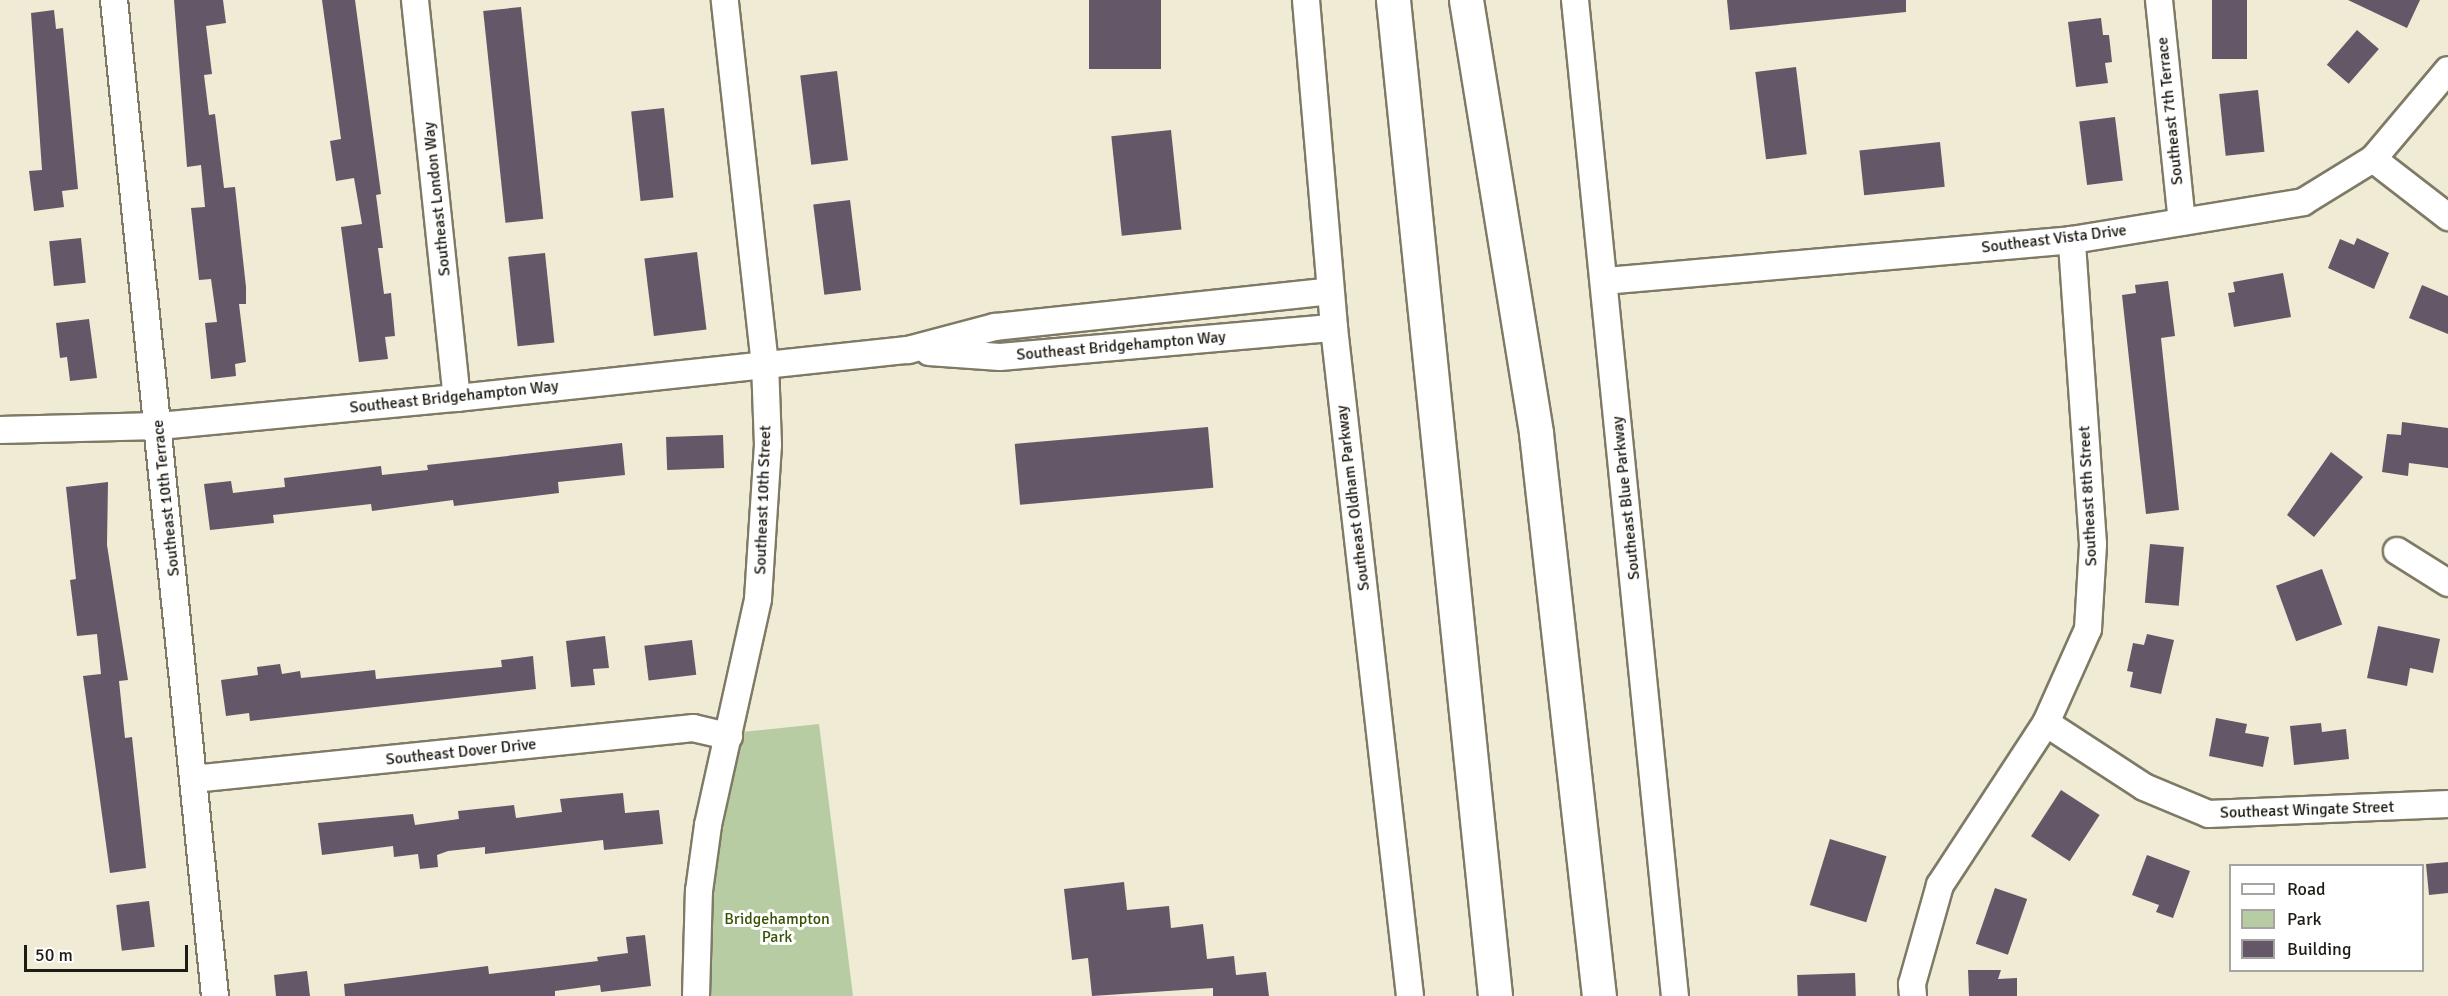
<!DOCTYPE html>
<html>
<head>
<meta charset="utf-8">
<style>
  body { margin:0 }
  #map { position:relative; width:2448px; height:996px; overflow:hidden; background:#efebd4; font-family:Signika,sans-serif }
  div>[style] { position:absolute }
  .green>* { inset:0; background:#b7cca2 }
  .building>* { inset:0; background:#645767; transform-origin:0 0 }
  .roads { filter:drop-shadow(2px 0 #7e7a65) drop-shadow(-2px 0 #7e7a65) drop-shadow(0 2px #7e7a65) drop-shadow(0 -2px #7e7a65) }
  .minor>* { height:26px; margin:-13px; padding:0 13px; transform-origin:13px; border-radius:13px; background:#fff }
  .highway>* { height:33px; margin:-16.5px; padding:0 16.5px; transform-origin:16.5px; border-radius:16.5px; background:#fff }
  span { translate:-50% -50%; white-space:nowrap; text-align:center; line-height:1.15; -webkit-text-stroke:6px #fff; paint-order:stroke }
  .street-label { font-size:16px; color:#1d1b13 }
  .park-label { font-size:16px; color:#355202 }
  .legend { position:absolute; left:2229px; top:864px; width:195px; height:108px; box-sizing:border-box; background:#fff; border:2px solid #a5a4a1; margin:0; padding:8px 10px; list-style:none; font-size:18px; color:#1d1b13 }
  .legend li { display:flex; align-items:center; gap:12px; height:30px }
  .legend b { width:30px; border:2px solid #a5a4a1 }
  .scale { position:absolute; left:24px; top:945px; width:164px; height:27px; box-sizing:border-box; border:3px solid #1d1b13; border-top:0; padding-left:8px; font-size:18px; line-height:21px; white-space:nowrap; color:#1d1b13; -webkit-text-stroke:4px #fff; paint-order:stroke }
</style>
</head>
<body>
<div id="map">
  <div class="green">
    <i style="clip-path:polygon(819px 724px,853px 996px,709px 996px,712px 886px,742px 732px)"></i>
  </div>
  <div class="building">
    <i style="clip-path:polygon(174px 0,223px 0,226px 23px,206px 26px,212px 74px,204px 75px,209px 115px,215px 114px,224px 188px,235px 187px,246px 287px,246px 304px,239px 304px,246px 362px,235px 364px,236px 376px,211px 379px,205px 323px,217px 322px,211px 279px,199px 280px,191px 208px,205px 207px,201px 165px,187px 167px)"></i>
    <i style="clip-path:polygon(322px 0,355px 0,381px 194px,376px 195px,383px 248px,378px 248px,384px 294px,391px 293px,395px 336px,385px 337px,388px 359px,359px 362px,341px 227px,362px 224px,354px 178px,336px 181px,330px 141px,341px 139px)"></i>
    <i style="left:1089px;top:0;width:72px;height:69px"></i>
    <i style="clip-path:polygon(1727px 0,1906px 0,1906px 12px,1730px 30px)"></i>
    <i style="left:2212px;top:0;width:35px;height:59px"></i>
    <i style="clip-path:polygon(2348px 0,2420px 0,2407px 28px)"></i>
    <i style="left:521px;top:7px;width:213px;height:38px;rotate:84deg"></i>
    <i style="clip-path:polygon(54px 10px,56px 29px,63px 28px,78px 189px,62px 191px,64px 207px,34px 211px,29px 171px,42px 170px,31px 13px)"></i>
    <i style="clip-path:polygon(2101px 18px,2103px 35px,2109px 35px,2112px 62px,2105px 63px,2108px 83px,2076px 87px,2068px 22px)"></i>
    <i style="left:2357px;top:30px;width:29px;height:46px;rotate:41deg"></i>
    <i style="left:1796px;top:67px;width:88px;height:41px;rotate:83deg"></i>
    <i style="left:837px;top:71px;width:90px;height:37px;rotate:83deg"></i>
    <i style="left:2258px;top:90px;width:62px;height:39px;rotate:84deg"></i>
    <i style="left:664px;top:108px;width:90px;height:33px;rotate:84deg"></i>
    <i style="left:2115px;top:117px;width:64px;height:36px;rotate:83deg"></i>
    <i style="left:1171px;top:130px;width:100px;height:60px;rotate:84deg"></i>
    <i style="left:1940px;top:142px;width:45px;height:81px;rotate:84deg"></i>
    <i style="left:850px;top:200px;width:91px;height:37px;rotate:83deg"></i>
    <i style="left:81px;top:238px;width:45px;height:32px;rotate:84deg"></i>
    <i style="clip-path:polygon(2357px 238px,2389px 253px,2374px 289px,2328px 268px,2340px 239px,2354px 245px)"></i>
    <i style="left:697px;top:252px;width:78px;height:53px;rotate:83deg"></i>
    <i style="left:545px;top:253px;width:90px;height:37px;rotate:84deg"></i>
    <i style="clip-path:polygon(2283px 273px,2291px 317px,2234px 327px,2228px 293px,2235px 292px,2233px 282px)"></i>
    <i style="clip-path:polygon(2168px 281px,2175px 336px,2161px 338px,2179px 510px,2146px 514px,2122px 295px,2136px 293px,2135px 285px)"></i>
    <i style="clip-path:polygon(2422px 285px,2448px 296px,2448px 334px,2409px 318px)"></i>
    <i style="clip-path:polygon(89px 319px,97px 378px,70px 381px,67px 357px,60px 358px,56px 323px)"></i>
    <i style="clip-path:polygon(2402px 422px,2448px 428px,2448px 468px,2409px 463px,2408px 476px,2382px 472px,2387px 434px,2401px 435px)"></i>
    <i style="left:1208px;top:427px;width:61px;height:194px;rotate:85deg"></i>
    <i style="left:723px;top:435px;width:33px;height:57px;rotate:88deg"></i>
    <i style="clip-path:polygon(622px 443px,625px 475px,558px 482px,559px 493px,454px 506px,453px 500px,372px 511px,371px 504px,273px 515px,274px 523px,210px 530px,204px 484px,231px 481px,233px 493px,285px 487px,284px 478px,357px 469px,381px 466px,382px 475px,428px 470px,427px 465px)"></i>
    <i style="clip-path:polygon(2331px 452px,2363px 477px,2314px 537px,2287px 515px)"></i>
    <i style="clip-path:polygon(108px 482px,107px 545px,128px 680px,119px 681px,125px 738px,132px 737px,146px 868px,110px 873px,83px 676px,101px 674px,97px 634px,77px 636px,70px 580px,76px 579px,66px 487px)"></i>
    <i style="left:2150px;top:544px;width:34px;height:59px;rotate:5deg"></i>
    <i style="left:2322px;top:569px;width:59px;height:49px;rotate:70deg"></i>
    <i style="clip-path:polygon(2378px 626px,2440px 639px,2433px 673px,2410px 668px,2407px 686px,2367px 678px)"></i>
    <i style="clip-path:polygon(2147px 634px,2174px 640px,2161px 694px,2130px 687px,2133px 672px,2127px 671px,2133px 643px,2144px 645px)"></i>
    <i style="clip-path:polygon(605px 636px,609px 668px,593px 669px,595px 685px,571px 687px,566px 641px)"></i>
    <i style="left:692px;top:640px;width:35px;height:48px;rotate:83deg"></i>
    <i style="clip-path:polygon(533px 656px,536px 689px,250px 721px,249px 713px,226px 716px,221px 680px,258px 675px,257px 667px,280px 664px,282px 674px,300px 671px,301px 678px,375px 670px,376px 679px,502px 667px,501px 660px)"></i>
    <i style="clip-path:polygon(2216px 718px,2247px 724px,2245px 733px,2269px 737px,2263px 767px,2209px 756px)"></i>
    <i style="clip-path:polygon(2321px 723px,2322px 732px,2346px 729px,2349px 759px,2294px 765px,2290px 726px)"></i>
    <i style="left:2061px;top:790px;width:46px;height:55px;rotate:33deg"></i>
    <i style="clip-path:polygon(623px 793px,625px 813px,659px 810px,663px 844px,604px 850px,603px 840px,485px 854px,485px 847px,448px 851px,437px 855px,438px 867px,420px 869px,418px 854px,394px 857px,393px 846px,322px 855px,318px 823px,413px 814px,415px 825px,459px 819px,458px 811px,514px 805px,516px 818px,562px 812px,560px 799px)"></i>
    <i style="left:1830px;top:839px;width:59px;height:69px;rotate:17deg"></i>
    <i style="clip-path:polygon(2147px 855px,2190px 871px,2173px 918px,2156px 912px,2159px 905px,2132px 895px)"></i>
    <i style="clip-path:polygon(2448px 862px,2448px 893px,2429px 895px,2426px 864px)"></i>
    <i style="clip-path:polygon(1124px 882px,1127px 910px,1169px 906px,1171px 928px,1203px 924px,1207px 959px,1234px 956px,1236px 975px,1266px 972px,1269px 996px,1213px 996px,1213px 988px,1092px 996px,1088px 958px,1072px 960px,1064px 889px)"></i>
    <i style="left:1995px;top:888px;width:34px;height:59px;rotate:19deg"></i>
    <i style="left:149px;top:901px;width:46px;height:33px;rotate:83deg"></i>
    <i style="clip-path:polygon(645px 935px,651px 986px,601px 992px,600px 985px,555px 991px,555px 996px,345px 996px,344px 984px,488px 966px,489px 974px,598px 961px,597px 957px,628px 953px,626px 937px)"></i>
    <i style="clip-path:polygon(1968px 970px,2001px 970px,1998px 979px,2017px 978px,2017px 996px,1969px 996px)"></i>
    <i style="clip-path:polygon(307px 971px,310px 996px,276px 996px,274px 975px)"></i>
    <i style="left:1855px;top:973px;width:23px;height:58px;rotate:88deg"></i>
  </div>
  <div class="roads">
    <div class="minor">
      <i style="left:114px;top:0;width:1001px;rotate:84.21deg"></i>
      <i style="left:415px;top:0;width:400px;rotate:84deg"></i>
      <i style="left:1306px;top:0;width:329px;rotate:85.1deg"></i>
      <i style="left:1334px;top:328px;width:672px;rotate:83.51deg"></i>
      <i style="left:1575px;top:0;width:1001px;rotate:84.27deg"></i>
      <i style="left:2159px;top:0;width:223px;rotate:84.1deg"></i>
      <i style="left:2373px;top:159px;width:95px;rotate:37.7deg"></i>
      <i style="left:1605px;top:281px;width:469px;rotate:-5deg"></i>
      <i style="left:2072px;top:240px;width:234px;rotate:-9.3deg"></i>
      <i style="left:2303px;top:202px;width:82px;rotate:-31.6deg"></i>
      <i style="left:2373px;top:159px;width:116px;rotate:-49.9deg"></i>
      <i style="left:929px;top:352px;width:71px;rotate:4deg"></i>
      <i style="left:1000px;top:357px;width:335px;rotate:-5deg"></i>
      <i style="left:0;top:430px;width:159px;rotate:-1.4deg"></i>
      <i style="left:159px;top:426px;width:299px;rotate:-5.4deg"></i>
      <i style="left:457px;top:398px;width:454px;rotate:-6.1deg"></i>
      <i style="left:908px;top:350px;width:90px;rotate:-14.8deg"></i>
      <i style="left:995px;top:327px;width:337px;rotate:-6.1deg"></i>
      <i style="left:2397px;top:551px;width:60px;rotate:32.1deg"></i>
      <i style="left:2046px;top:723px;width:117px;rotate:33.1deg"></i>
      <i style="left:2144px;top:787px;width:70px;rotate:22.6deg"></i>
      <i style="left:2209px;top:814px;width:239px;rotate:-2.4deg"></i>
      <i style="left:193px;top:779px;width:503px;rotate:-5.82deg"></i>
      <i style="left:693px;top:728px;width:37px;rotate:13deg"></i>
      <i style="left:696px;top:996px;width:105px;rotate:-88.4deg"></i>
      <i style="left:699px;top:891px;width:67px;rotate:-82.2deg"></i>
      <i style="left:708px;top:825px;width:231px;rotate:-77.5deg"></i>
      <i style="left:758px;top:599px;width:154px;rotate:-86.3deg"></i>
      <i style="left:768px;top:445px;width:80px;rotate:-92.1deg"></i>
      <i style="left:765px;top:365px;width:367px;rotate:-96.3deg"></i>
      <i style="left:1913px;top:996px;width:12px;rotate:-95deg"></i>
      <i style="left:1912px;top:984px;width:103px;rotate:-74.2deg"></i>
      <i style="left:1940px;top:885px;width:194px;rotate:-56.8deg"></i>
      <i style="left:2046px;top:723px;width:103px;rotate:-65.9deg"></i>
      <i style="left:2088px;top:629px;width:85px;rotate:-86.6deg"></i>
      <i style="left:2093px;top:544px;width:305px;rotate:-94deg"></i>
    </div>
    <div class="highway">
      <i style="left:1393px;top:0;width:1001px;rotate:84.15deg"></i>
      <i style="left:1466px;top:0;width:439px;rotate:80.8deg"></i>
      <i style="left:1536px;top:433px;width:567px;rotate:83.62deg"></i>
    </div>
  </div>
  <div class="street-label">
    <span style="left:2170px;top:111px;rotate:-96deg">Southeast 7th Terrace</span>
    <span style="left:437px;top:199px;rotate:-96deg">Southeast London Way</span>
    <span style="left:2054px;top:239px;rotate:-7deg">Southeast Vista Drive</span>
    <span style="left:1121px;top:346px;rotate:-5deg">Southeast Bridgehampton Way</span>
    <span style="left:454px;top:397px;rotate:-6deg">Southeast Bridgehampton Way</span>
    <span style="left:2088px;top:496px;rotate:-93deg">Southeast 8th Street</span>
    <span style="left:166px;top:498px;rotate:-96deg">Southeast 10th Terrace</span>
    <span style="left:1353px;top:498px;rotate:-97deg">Southeast Oldham Parkway</span>
    <span style="left:1626px;top:498px;rotate:-96deg">Southeast Blue Parkway</span>
    <span style="left:763px;top:500px;rotate:-88deg">Southeast 10th Street</span>
    <span style="left:461px;top:752px;rotate:-6deg">Southeast Dover Drive</span>
    <span style="left:2307px;top:810px;rotate:-2deg">Southeast Wingate Street</span>
  </div>
  <div class="park-label">
    <span style="left:777px;top:928px">Bridgehampton<br>Park</span>
  </div>
  <ul class="legend">
  <li><b style="height:8px;background:#fff"></b>Road</li>
  <li><b style="height:16px;background:#b7cca2"></b>Park</li>
  <li><b style="height:16px;background:#645767"></b>Building</li>
  </ul>
  <div class="scale">50 m</div>
</div>
</body>
</html>
